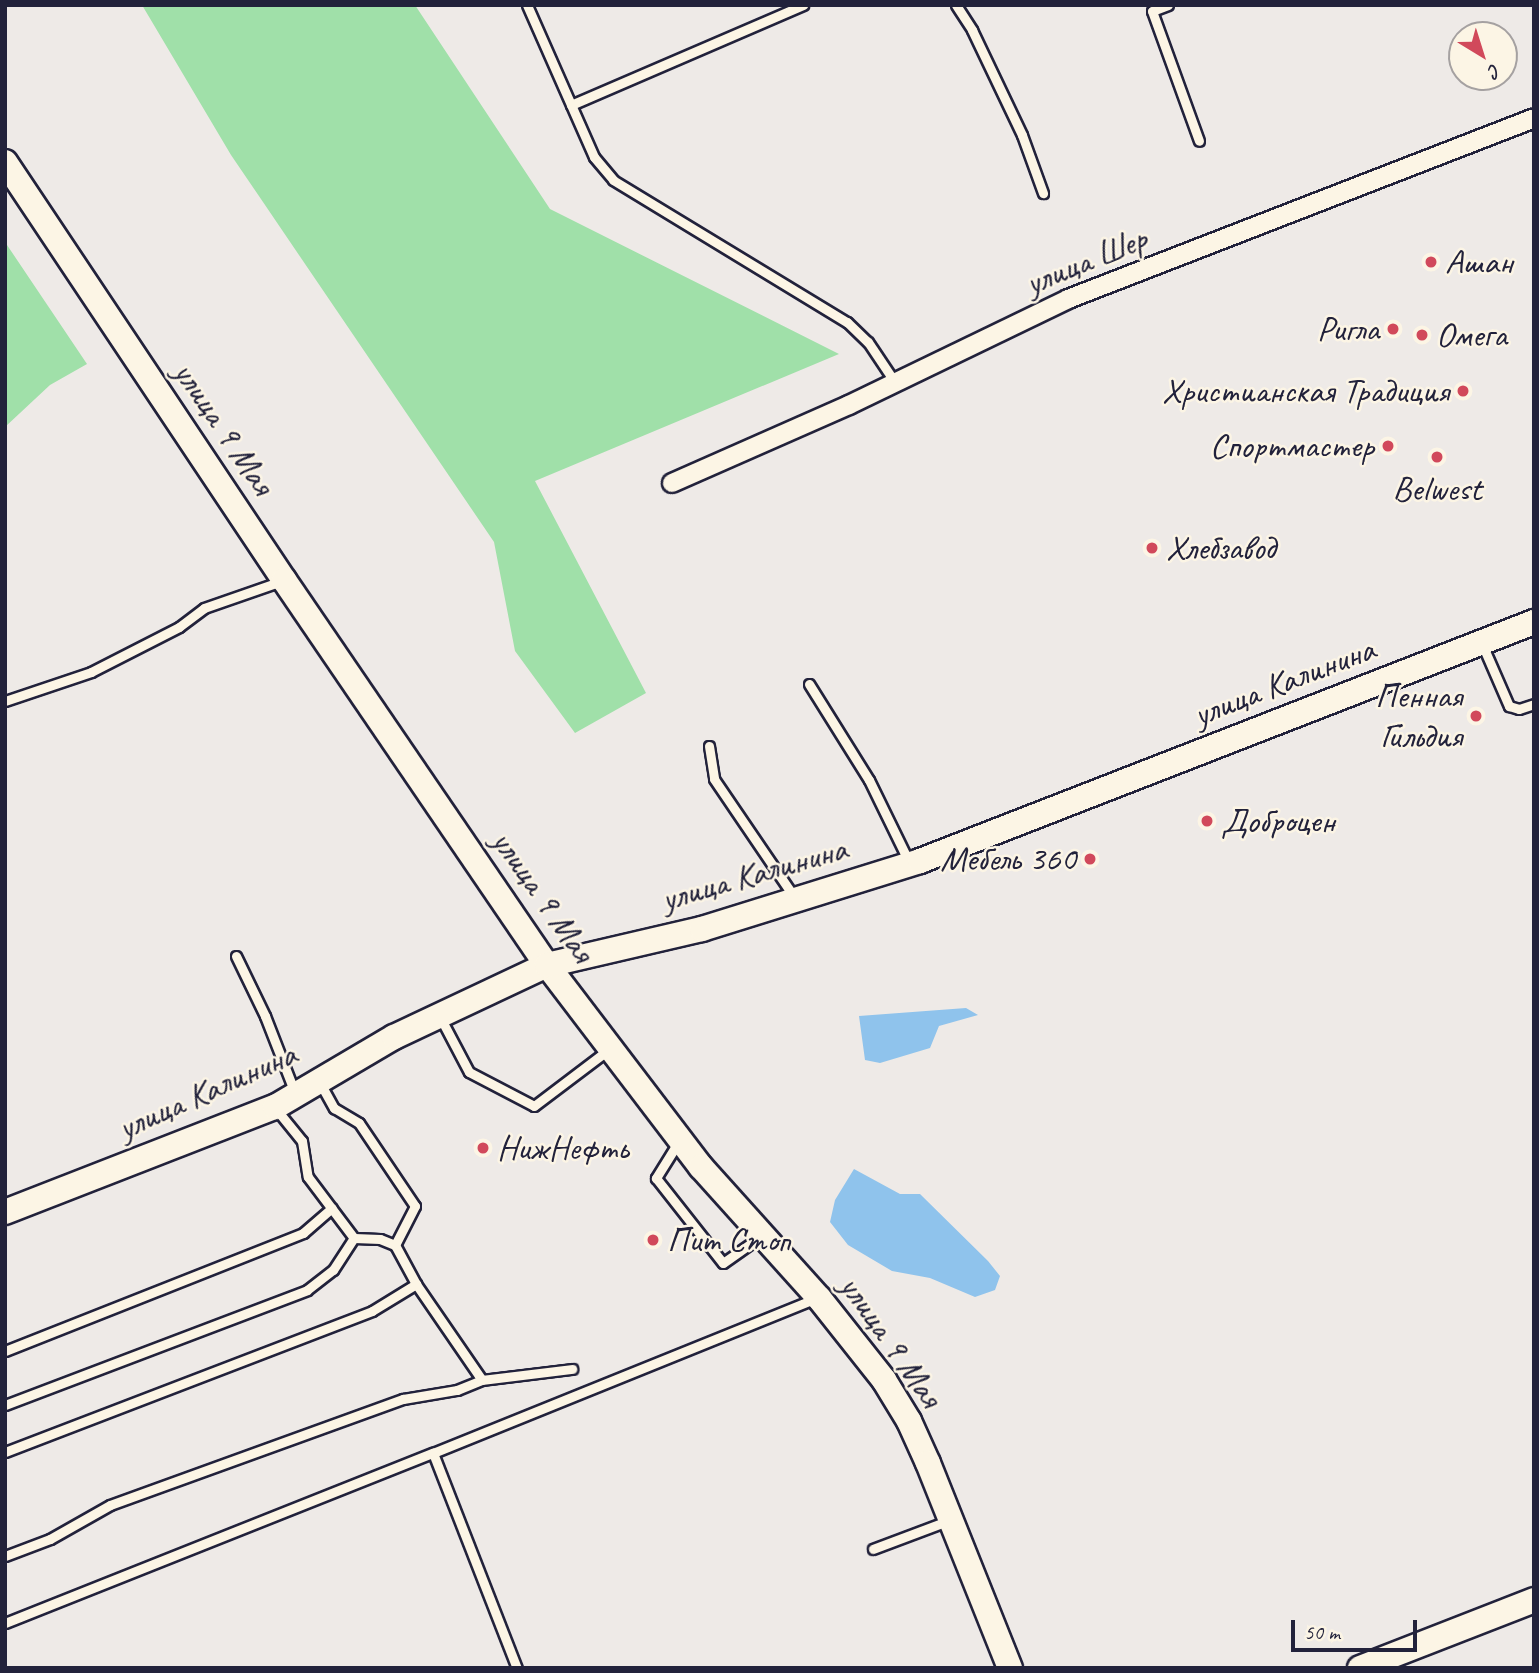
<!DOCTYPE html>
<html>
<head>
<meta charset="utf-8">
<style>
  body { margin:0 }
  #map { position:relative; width:1539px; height:1673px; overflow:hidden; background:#eeeae7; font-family:Caveat,sans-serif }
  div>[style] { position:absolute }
  .green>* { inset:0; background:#a0e0a9 }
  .water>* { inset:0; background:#8fc3ec }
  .roads { filter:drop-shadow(2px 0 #22223b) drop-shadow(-2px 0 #22223b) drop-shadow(0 2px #22223b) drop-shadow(0 -2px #22223b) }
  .lane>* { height:9px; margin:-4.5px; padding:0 4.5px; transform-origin:4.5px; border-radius:4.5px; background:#fcf5e5 }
  .street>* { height:18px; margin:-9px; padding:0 9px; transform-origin:9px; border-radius:9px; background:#fcf5e5 }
  .secondary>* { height:24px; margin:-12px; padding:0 12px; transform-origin:12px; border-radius:12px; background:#fcf5e5 }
  .dots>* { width:19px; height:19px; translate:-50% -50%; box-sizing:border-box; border:4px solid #fcf5e5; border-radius:50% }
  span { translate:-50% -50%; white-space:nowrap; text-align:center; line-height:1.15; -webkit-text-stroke:5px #fcf5e5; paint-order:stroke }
  .street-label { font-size:35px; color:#22223b }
  .poi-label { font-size:35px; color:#22223b }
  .left { translate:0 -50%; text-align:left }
  .right { translate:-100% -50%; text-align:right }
  .frame { position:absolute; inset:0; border:7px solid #22223b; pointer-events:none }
  .north { position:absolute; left:1448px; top:21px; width:70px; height:70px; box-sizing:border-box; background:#fcf5e5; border:2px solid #a5a1a1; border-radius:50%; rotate:142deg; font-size:19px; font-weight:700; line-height:28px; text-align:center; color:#22223b }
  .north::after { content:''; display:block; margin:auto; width:24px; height:32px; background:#d1495b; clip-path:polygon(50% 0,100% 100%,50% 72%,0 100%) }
  .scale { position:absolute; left:1291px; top:1620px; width:126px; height:32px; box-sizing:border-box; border:4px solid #22223b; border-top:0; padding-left:9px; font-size:21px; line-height:24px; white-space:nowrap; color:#22223b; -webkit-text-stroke:5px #fcf5e5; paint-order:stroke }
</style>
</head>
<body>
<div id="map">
  <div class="green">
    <i style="clip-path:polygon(142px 5px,415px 5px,550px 209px,839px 354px,535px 481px,646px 693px,575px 733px,515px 651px,494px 542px,231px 155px)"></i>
    <i style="clip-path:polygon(5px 242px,87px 364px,50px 385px,5px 427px)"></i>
  </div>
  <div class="water">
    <i style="clip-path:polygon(966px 1008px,978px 1015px,939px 1026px,930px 1048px,880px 1063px,865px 1060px,859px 1016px)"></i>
    <i style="clip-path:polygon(854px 1169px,900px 1194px,920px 1194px,988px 1261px,1000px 1276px,995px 1290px,975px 1297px,930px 1278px,892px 1271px,848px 1245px,830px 1222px,835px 1200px)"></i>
  </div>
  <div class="roads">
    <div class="lane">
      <i style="left:527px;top:5px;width:166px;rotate:66.2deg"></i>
      <i style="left:594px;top:157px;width:30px;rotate:50deg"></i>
      <i style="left:613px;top:180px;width:274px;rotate:31.3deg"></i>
      <i style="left:847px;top:322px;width:29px;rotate:44deg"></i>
      <i style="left:868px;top:342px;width:47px;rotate:56.3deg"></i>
      <i style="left:956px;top:5px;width:30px;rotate:57deg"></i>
      <i style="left:972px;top:30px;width:116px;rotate:64.5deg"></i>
      <i style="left:1022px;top:135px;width:62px;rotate:70.1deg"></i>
      <i style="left:1168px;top:5px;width:17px;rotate:159deg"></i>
      <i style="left:1152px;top:11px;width:138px;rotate:70.1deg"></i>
      <i style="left:571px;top:105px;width:253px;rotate:-23.3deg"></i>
      <i style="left:1482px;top:644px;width:68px;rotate:66.5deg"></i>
      <i style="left:1509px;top:706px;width:10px;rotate:17deg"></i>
      <i style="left:1519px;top:709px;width:16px;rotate:-18deg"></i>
      <i style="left:809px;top:684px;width:113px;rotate:58deg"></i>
      <i style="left:869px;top:780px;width:91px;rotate:64deg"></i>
      <i style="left:5px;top:701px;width:91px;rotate:-18.6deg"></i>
      <i style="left:91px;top:672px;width:99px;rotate:-27.1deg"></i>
      <i style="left:179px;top:627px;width:31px;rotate:-37deg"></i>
      <i style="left:204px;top:608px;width:83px;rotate:-19.1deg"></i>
      <i style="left:709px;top:746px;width:33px;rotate:81deg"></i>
      <i style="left:714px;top:779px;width:144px;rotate:55.8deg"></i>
      <i style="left:236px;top:956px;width:67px;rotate:64.2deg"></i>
      <i style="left:265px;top:1016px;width:83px;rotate:68.7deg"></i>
      <i style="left:440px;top:1017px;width:62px;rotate:62.2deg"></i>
      <i style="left:469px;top:1072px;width:73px;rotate:27.6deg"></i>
      <i style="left:534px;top:1106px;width:93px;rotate:-37.1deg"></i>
      <i style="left:320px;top:1083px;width:29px;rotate:61deg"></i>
      <i style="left:334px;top:1108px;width:29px;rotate:31deg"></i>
      <i style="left:359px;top:1123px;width:100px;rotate:56deg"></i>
      <i style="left:415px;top:1206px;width:44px;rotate:117.1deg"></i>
      <i style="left:276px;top:1109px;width:41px;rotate:50.9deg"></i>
      <i style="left:302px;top:1141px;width:36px;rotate:81deg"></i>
      <i style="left:308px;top:1177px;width:76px;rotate:53deg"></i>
      <i style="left:354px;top:1238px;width:26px;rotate:2deg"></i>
      <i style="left:380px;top:1239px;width:16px;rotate:22deg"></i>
      <i style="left:395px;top:1245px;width:44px;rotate:61.7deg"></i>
      <i style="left:416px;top:1284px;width:116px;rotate:55.5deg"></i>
      <i style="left:679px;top:1141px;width:44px;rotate:121.9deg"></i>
      <i style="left:656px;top:1178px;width:108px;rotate:51.8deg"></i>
      <i style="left:723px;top:1263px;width:45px;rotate:-35.1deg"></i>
      <i style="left:5px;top:1351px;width:321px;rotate:-21.6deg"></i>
      <i style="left:303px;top:1233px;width:38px;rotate:-41deg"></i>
      <i style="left:5px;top:1405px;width:323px;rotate:-20.8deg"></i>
      <i style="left:307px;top:1290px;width:33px;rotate:-38deg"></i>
      <i style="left:333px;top:1270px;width:38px;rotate:-57deg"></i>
      <i style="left:5px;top:1452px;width:393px;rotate:-21deg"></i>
      <i style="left:372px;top:1311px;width:52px;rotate:-31.5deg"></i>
      <i style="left:433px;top:1453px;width:414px;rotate:-22deg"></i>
      <i style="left:873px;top:1549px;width:82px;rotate:-20.6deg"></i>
      <i style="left:5px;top:1556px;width:48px;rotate:-20.7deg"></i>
      <i style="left:50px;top:1539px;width:69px;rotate:-29.5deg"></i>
      <i style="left:110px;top:1505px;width:312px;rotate:-19.9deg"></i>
      <i style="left:403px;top:1399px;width:55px;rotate:-9.5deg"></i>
      <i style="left:457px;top:1390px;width:27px;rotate:-22deg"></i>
      <i style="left:482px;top:1380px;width:91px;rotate:-7deg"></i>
      <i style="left:5px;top:1623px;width:461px;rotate:-21.7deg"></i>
      <i style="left:433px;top:1453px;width:231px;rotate:68.7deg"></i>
    </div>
    <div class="street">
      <i style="left:672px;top:483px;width:193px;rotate:-23.8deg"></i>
      <i style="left:849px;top:405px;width:243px;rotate:-25.8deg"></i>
      <i style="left:1068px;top:299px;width:500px;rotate:-21.2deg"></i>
    </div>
    <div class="secondary">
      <i style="left:5px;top:162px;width:503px;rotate:56.28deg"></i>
      <i style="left:284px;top:580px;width:466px;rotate:55.7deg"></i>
      <i style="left:547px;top:965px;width:254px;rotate:52.7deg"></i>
      <i style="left:701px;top:1167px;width:176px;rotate:48deg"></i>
      <i style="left:819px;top:1298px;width:105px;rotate:51.6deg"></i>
      <i style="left:884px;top:1380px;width:48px;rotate:58.6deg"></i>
      <i style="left:909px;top:1421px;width:46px;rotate:65.7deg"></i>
      <i style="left:928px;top:1463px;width:221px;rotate:68.2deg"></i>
      <i style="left:5px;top:1212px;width:290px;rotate:-21.3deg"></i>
      <i style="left:275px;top:1107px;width:138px;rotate:-30.5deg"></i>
      <i style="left:394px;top:1037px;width:169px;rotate:-25.2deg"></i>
      <i style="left:547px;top:965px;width:159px;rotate:-13.1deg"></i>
      <i style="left:702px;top:929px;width:228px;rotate:-17.3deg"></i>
      <i style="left:920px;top:861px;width:659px;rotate:-21.27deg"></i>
      <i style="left:1360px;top:1668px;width:187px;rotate:-21.3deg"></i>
    </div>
  </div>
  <div class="dots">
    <i style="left:1431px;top:262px;background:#d1495b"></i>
    <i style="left:1393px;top:329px;background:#d1495b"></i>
    <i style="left:1422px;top:335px;background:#d1495b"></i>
    <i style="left:1463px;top:391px;background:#d1495b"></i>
    <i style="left:1388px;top:446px;background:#d1495b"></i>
    <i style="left:1437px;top:457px;background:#d1495b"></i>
    <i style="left:1152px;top:548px;background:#d1495b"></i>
    <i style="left:1476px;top:716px;background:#d1495b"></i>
    <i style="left:1207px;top:821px;background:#d1495b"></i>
    <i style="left:1090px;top:859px;background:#d1495b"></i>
    <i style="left:483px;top:1148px;background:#d1495b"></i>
    <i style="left:653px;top:1240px;background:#d1495b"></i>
  </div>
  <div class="street-label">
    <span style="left:1086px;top:261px;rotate:-22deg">улица Шер</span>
    <span style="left:224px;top:428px;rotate:56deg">улица 9 Мая</span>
    <span style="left:1284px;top:682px;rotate:-21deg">улица Калинина</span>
    <span style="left:754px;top:874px;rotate:-16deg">улица Калинина</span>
    <span style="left:543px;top:896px;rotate:55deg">улица 9 Мая</span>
    <span style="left:207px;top:1091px;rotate:-24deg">улица Калинина</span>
    <span style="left:891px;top:1341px;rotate:55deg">улица 9 Мая</span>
  </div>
  <div class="poi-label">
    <span class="left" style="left:1445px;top:262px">Ашан</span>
    <span class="right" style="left:1379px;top:329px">Ригла</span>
    <span class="left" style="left:1436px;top:335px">Омега</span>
    <span class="right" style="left:1449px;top:391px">Христианская Традиция</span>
    <span class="right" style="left:1374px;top:446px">Спортмастер</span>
    <span style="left:1437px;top:489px">Belwest</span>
    <span class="left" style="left:1166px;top:548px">Хлебзавод</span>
    <span class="right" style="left:1462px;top:716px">Пенная<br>Гильдия</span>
    <span class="left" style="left:1221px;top:821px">Доброцен</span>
    <span class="right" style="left:1076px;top:859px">Мебель 360</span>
    <span class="left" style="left:497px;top:1148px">НижНефть</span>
    <span class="left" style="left:667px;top:1240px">Пит Стоп</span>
  </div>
  <div class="frame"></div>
  <div class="north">С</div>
  <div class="scale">50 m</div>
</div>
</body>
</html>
